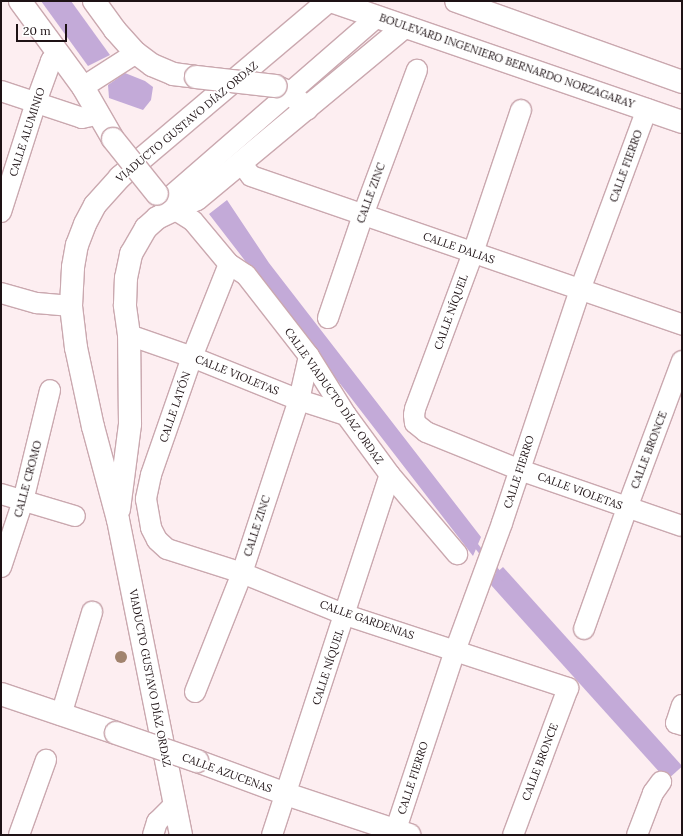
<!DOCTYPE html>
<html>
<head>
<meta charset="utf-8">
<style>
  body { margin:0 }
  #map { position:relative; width:683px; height:836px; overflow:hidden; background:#fdeef1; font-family:Lora,serif }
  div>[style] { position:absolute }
  .water>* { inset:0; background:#c3aad8; transform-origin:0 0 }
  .stream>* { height:5px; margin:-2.5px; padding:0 2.5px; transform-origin:2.5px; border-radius:2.5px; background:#c3aad8 }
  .roads { filter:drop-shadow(1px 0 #caa8af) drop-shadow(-1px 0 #caa8af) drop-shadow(0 1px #caa8af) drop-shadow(0 -1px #caa8af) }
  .street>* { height:20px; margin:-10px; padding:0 10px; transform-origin:10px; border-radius:10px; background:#fff }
  .secondary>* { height:22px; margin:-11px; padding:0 11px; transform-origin:11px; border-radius:11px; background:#fff }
  .primary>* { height:22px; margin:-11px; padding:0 11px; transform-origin:11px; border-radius:11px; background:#fff }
  .highway>* { height:22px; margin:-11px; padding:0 11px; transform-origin:11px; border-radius:11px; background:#fff }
  .bridges { filter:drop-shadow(1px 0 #caa8af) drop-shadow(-1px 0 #caa8af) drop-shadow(0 1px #caa8af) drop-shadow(0 -1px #caa8af) }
  .secondary-bridge>* { height:22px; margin:-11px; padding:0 11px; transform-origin:11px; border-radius:11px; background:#fff }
  .trees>* { width:12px; height:12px; margin:-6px; border-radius:50%; background:#a1836e }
  span { translate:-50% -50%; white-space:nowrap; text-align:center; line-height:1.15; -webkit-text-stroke:3.5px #fff; paint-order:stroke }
  .street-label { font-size:11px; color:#1e1215 }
  .frame { position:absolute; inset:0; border:2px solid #1e1215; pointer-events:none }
  .scale { position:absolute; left:16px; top:24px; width:51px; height:18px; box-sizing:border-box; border:2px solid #1e1215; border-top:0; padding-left:5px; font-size:12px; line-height:14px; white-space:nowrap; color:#1e1215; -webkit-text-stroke:3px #fff; paint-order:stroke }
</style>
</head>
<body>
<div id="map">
  <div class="water">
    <i style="clip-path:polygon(41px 1px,71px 1px,110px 55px,88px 66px)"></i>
    <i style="clip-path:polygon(125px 73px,145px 81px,153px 87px,151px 100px,143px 110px,109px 98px,108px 85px)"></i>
    <i style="clip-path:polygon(227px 200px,269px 263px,481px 537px,473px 556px,209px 214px)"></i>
    <i style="left:503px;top:567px;width:268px;height:21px;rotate:48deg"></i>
  </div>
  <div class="stream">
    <i style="left:474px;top:543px;width:18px;rotate:52deg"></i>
    <i style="left:492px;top:565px;width:17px;rotate:50deg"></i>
  </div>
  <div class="roads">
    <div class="street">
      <i style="left:83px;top:87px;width:63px;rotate:-32.7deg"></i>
      <i style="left:1px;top:91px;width:85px;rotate:18.4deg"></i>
      <i style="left:82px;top:118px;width:17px;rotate:-13deg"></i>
      <i style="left:521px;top:110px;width:151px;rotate:108.6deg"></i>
      <i style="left:473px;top:253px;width:166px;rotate:110.4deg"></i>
      <i style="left:415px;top:409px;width:6px;rotate:99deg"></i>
      <i style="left:414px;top:415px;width:8px;rotate:83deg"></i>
      <i style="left:415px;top:423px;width:14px;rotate:39deg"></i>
      <i style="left:426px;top:432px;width:101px;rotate:22deg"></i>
      <i style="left:520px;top:470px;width:171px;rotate:19.1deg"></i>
      <i style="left:241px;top:163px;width:16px;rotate:52deg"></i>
      <i style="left:251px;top:176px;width:456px;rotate:19deg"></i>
      <i style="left:164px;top:202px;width:282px;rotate:-41deg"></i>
      <i style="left:174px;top:209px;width:22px;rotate:32deg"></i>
      <i style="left:193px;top:221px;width:56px;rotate:50.1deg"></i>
      <i style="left:229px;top:264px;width:20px;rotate:33deg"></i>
      <i style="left:246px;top:275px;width:103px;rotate:52.1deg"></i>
      <i style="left:309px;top:356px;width:70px;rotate:57.9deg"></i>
      <i style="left:346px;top:415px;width:74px;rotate:53.7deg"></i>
      <i style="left:390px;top:475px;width:104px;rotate:49.7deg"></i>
      <i style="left:1px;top:212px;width:115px;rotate:-72.3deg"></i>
      <i style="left:36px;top:102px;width:44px;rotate:-69.9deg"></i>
      <i style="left:51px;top:61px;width:10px;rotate:-53deg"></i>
      <i style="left:229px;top:264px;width:100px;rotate:111.7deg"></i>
      <i style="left:192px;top:357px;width:125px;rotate:109.2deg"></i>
      <i style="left:151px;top:475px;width:25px;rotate:102deg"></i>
      <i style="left:146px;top:499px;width:29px;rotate:80deg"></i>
      <i style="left:151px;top:528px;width:13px;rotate:63deg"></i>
      <i style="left:157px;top:540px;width:13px;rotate:42deg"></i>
      <i style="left:167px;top:549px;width:79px;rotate:17.7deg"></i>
      <i style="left:242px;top:573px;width:112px;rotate:22deg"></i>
      <i style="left:346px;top:615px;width:234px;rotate:18.2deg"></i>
      <i style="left:568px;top:688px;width:157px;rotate:110.5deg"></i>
      <i style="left:1px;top:293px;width:37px;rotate:16deg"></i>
      <i style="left:37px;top:303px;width:34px;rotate:5deg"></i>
      <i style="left:328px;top:318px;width:109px;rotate:-71.2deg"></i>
      <i style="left:363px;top:215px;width:155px;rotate:-69.6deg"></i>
      <i style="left:129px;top:335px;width:67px;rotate:19.2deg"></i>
      <i style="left:192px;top:357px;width:115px;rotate:21.9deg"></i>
      <i style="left:299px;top:400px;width:49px;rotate:17.7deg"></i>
      <i style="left:1px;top:494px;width:77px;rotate:16.6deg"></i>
      <i style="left:1px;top:567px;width:70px;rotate:-71.6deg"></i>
      <i style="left:23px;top:501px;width:114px;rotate:-76.3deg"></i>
      <i style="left:584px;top:629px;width:128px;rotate:-70.4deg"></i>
      <i style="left:627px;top:508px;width:157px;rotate:-69.5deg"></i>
      <i style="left:195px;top:692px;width:128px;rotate:-68.4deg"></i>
      <i style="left:242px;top:573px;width:182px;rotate:-71.8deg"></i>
      <i style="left:299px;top:400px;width:45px;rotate:-77.2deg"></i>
      <i style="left:682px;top:705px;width:19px;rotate:108deg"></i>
      <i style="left:676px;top:723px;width:6px;rotate:18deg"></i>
      <i style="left:61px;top:715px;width:108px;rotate:-73.2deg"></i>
      <i style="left:19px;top:835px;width:80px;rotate:-70.2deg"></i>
      <i style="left:153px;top:835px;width:14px;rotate:-73deg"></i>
      <i style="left:157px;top:822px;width:25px;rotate:-45deg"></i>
      <i style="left:272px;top:835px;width:379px;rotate:-71.9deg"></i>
      <i style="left:394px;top:835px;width:194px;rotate:-71.7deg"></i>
      <i style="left:455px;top:651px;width:136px;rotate:-69.8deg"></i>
      <i style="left:502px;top:523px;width:246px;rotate:-71.5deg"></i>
      <i style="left:580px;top:290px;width:193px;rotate:-69.7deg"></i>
      <i style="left:637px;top:835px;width:45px;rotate:-69.1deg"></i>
      <i style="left:653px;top:793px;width:14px;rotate:-54deg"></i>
    </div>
    <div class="secondary">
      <i style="left:20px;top:1px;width:107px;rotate:53.8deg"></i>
      <i style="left:83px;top:87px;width:60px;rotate:60deg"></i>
      <i style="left:94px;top:1px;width:36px;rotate:54deg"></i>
      <i style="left:115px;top:30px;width:31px;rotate:48deg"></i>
      <i style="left:136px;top:53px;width:20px;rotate:37deg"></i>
      <i style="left:152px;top:65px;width:23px;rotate:23deg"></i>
      <i style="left:173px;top:74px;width:23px;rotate:7deg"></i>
      <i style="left:275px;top:86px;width:17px;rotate:25deg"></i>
      <i style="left:290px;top:93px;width:23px;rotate:43deg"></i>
      <i style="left:1px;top:694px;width:121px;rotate:18.7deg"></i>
      <i style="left:197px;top:761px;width:95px;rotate:20.3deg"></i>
      <i style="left:286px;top:794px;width:130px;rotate:18.4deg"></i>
    </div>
    <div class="primary">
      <i style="left:119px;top:509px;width:86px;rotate:-82.6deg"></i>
      <i style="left:130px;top:424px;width:89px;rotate:-90.6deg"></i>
      <i style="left:129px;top:335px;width:30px;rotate:-98deg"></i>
      <i style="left:125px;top:305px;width:27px;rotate:-88deg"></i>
      <i style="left:126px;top:278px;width:25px;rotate:-78deg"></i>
      <i style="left:131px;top:254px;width:30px;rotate:-60deg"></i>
      <i style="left:146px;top:228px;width:15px;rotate:-42deg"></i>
      <i style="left:157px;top:218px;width:44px;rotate:-25.4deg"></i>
      <i style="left:197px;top:199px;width:269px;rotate:-39.7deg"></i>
      <i style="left:181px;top:835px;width:321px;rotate:-101.3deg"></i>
      <i style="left:118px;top:520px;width:96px;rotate:-105deg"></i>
      <i style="left:93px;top:427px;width:81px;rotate:-102.1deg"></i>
      <i style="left:76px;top:348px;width:42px;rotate:-96.8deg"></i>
      <i style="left:71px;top:306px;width:39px;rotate:-87deg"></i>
      <i style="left:73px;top:267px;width:22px;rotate:-80deg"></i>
      <i style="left:77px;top:245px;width:22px;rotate:-69deg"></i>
      <i style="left:85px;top:224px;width:21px;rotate:-62deg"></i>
      <i style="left:95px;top:205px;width:38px;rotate:-48deg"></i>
      <i style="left:120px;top:177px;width:272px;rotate:-40.2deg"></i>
    </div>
    <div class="highway">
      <i style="left:331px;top:1px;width:371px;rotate:19deg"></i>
      <i style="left:456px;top:1px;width:240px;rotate:19.7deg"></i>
    </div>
  </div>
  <div class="bridges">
    <div class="secondary-bridge">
      <i style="left:196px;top:77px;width:80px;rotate:6.5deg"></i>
      <i style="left:113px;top:139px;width:70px;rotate:51.3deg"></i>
      <i style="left:116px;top:733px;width:86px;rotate:19.1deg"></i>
    </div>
  </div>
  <div class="trees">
    <i style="left:121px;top:657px"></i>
  </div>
  <div class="street-label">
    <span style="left:507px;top:61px;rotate:19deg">BOULEVARD INGENIERO BERNARDO NORZAGARAY</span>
    <span style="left:187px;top:122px;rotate:-40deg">VIADUCTO GUSTAVO DÍAZ ORDAZ</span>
    <span style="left:27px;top:132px;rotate:-72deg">CALLE ALUMINIO</span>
    <span style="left:626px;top:166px;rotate:-70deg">CALLE FIERRO</span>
    <span style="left:371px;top:193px;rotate:-70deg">CALLE ZINC</span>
    <span style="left:459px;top:248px;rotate:19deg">CALLE DALIAS</span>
    <span style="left:451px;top:312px;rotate:-70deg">CALLE NÍQUEL</span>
    <span style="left:237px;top:375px;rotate:22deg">CALLE VIOLETAS</span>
    <span style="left:334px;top:396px;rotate:55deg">CALLE VIADUCTO DÍAZ ORDAZ</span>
    <span style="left:175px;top:407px;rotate:-71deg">CALLE LATÓN</span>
    <span style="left:649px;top:450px;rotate:-69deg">CALLE BRONCE</span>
    <span style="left:519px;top:472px;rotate:-72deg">CALLE FIERRO</span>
    <span style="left:28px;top:479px;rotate:-75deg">CALLE CROMO</span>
    <span style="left:580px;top:491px;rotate:20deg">CALLE VIOLETAS</span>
    <span style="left:257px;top:526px;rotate:-72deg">CALLE ZINC</span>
    <span style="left:367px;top:620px;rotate:19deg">CALLE GARDENIAS</span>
    <span style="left:328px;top:667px;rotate:-72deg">CALLE NÍQUEL</span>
    <span style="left:150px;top:678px;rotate:79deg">VIADUCTO GUSTAVO DÍAZ ORDAZ</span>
    <span style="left:540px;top:762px;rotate:-69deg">CALLE BRONCE</span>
    <span style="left:227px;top:773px;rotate:20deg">CALLE AZUCENAS</span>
    <span style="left:413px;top:778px;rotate:-72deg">CALLE FIERRO</span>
  </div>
  <div class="frame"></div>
  <div class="scale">20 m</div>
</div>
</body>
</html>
